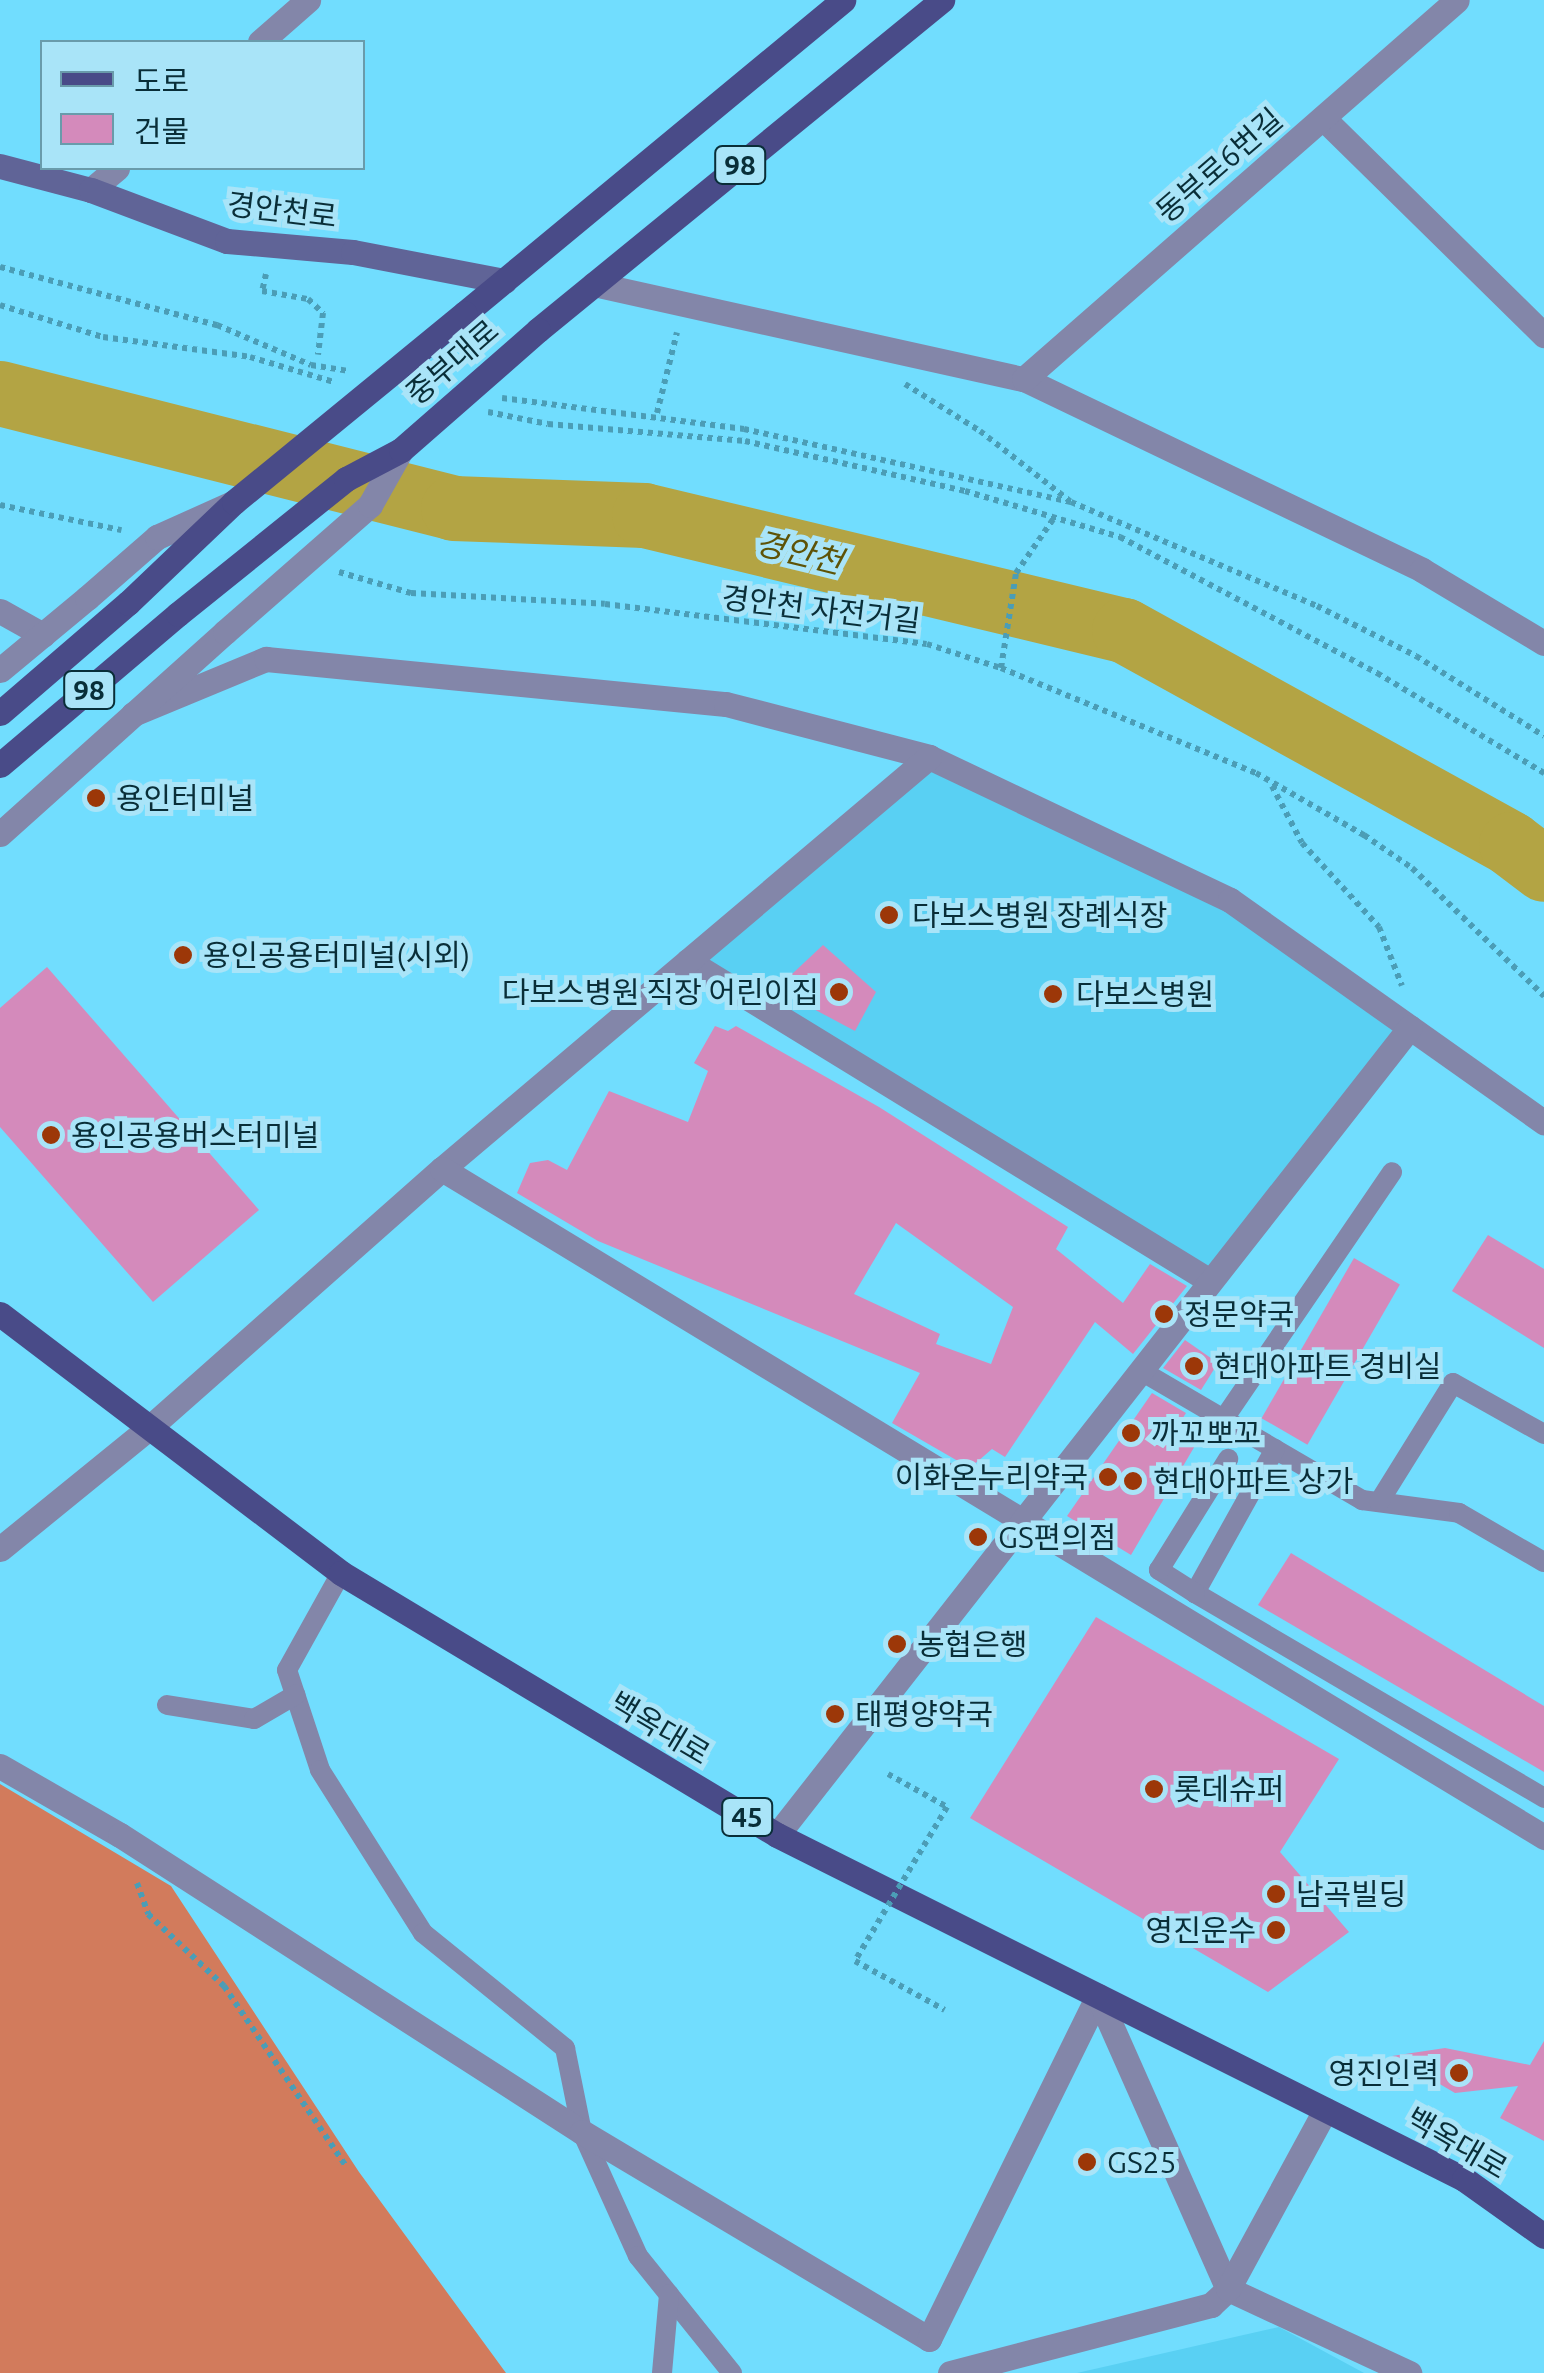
<!DOCTYPE html>
<html>
<head>
<meta charset="utf-8">
<style>
  body { margin:0 }
  #map { position:relative; width:1544px; height:2373px; overflow:hidden; background:#71ddfe; font-family:Ubuntu,"Noto Sans KR",sans-serif }
  div>[style] { position:absolute }
  .built>* { inset:0; background:#59d0f3 }
  .forest>* { inset:0; background:#d27b5c }
  .river>* { height:65px; margin:-32.5px; padding:0 32.5px; transform-origin:32.5px; border-radius:32.5px; background:#b3a444 }
  .building>* { inset:0; background:#d48abb; transform-origin:0 0 }
  .path>* { height:6px; margin-top:-3px; transform-origin:0; background:repeating-linear-gradient(90deg,#4b9db6 0 5px,transparent 0 10px) }
  .service>* { height:20px; margin:-10px; padding:0 10px; transform-origin:10px; border-radius:10px; background:#8386a9 }
  .minor>* { height:25px; margin:-12.5px; padding:0 12.5px; transform-origin:12.5px; border-radius:12.5px; background:#8386a9 }
  .secondary>* { height:25px; margin:-12.5px; padding:0 12.5px; transform-origin:12.5px; border-radius:12.5px; background:#606497 }
  .primary>* { height:25px; margin:-12.5px; padding:0 12.5px; transform-origin:12.5px; border-radius:12.5px; background:#494b88 }
  .path-bridge>* { height:6px; margin-top:-3px; transform-origin:0; background:repeating-linear-gradient(90deg,#4b9db6 0 5px,transparent 0 10px) }
  .minor-bridge>* { height:25px; margin:-12.5px; padding:0 12.5px; transform-origin:12.5px; border-radius:12.5px; background:#8386a9 }
  .primary-bridge>* { height:25px; margin:-12.5px; padding:0 12.5px; transform-origin:12.5px; border-radius:12.5px; background:#494b88 }
  .dots>* { width:28px; height:28px; translate:-50% -50%; box-sizing:border-box; border:5px solid #a9e4f8; border-radius:50% }
  span { translate:-50% -50%; white-space:nowrap; text-align:center; line-height:1.15; -webkit-text-stroke:10px #a9e4f8; paint-order:stroke }
  .shield-label span { padding:2px 8px; background:#a9e4f8; border:2px solid; border-radius:8px; -webkit-text-stroke-width:0 }
  .shield-label { font-size:28px; color:#092e38; font-weight:700 }
  .street-label { font-size:30px; color:#092e38 }
  .poi-label { font-size:30px; color:#092e38 }
  .left { translate:0 -50%; text-align:left }
  .right { translate:-100% -50%; text-align:right }
  .water-label { font-size:32px; color:#5e5307; font-style:italic }
  .legend { position:absolute; left:40px; top:40px; width:325px; height:130px; box-sizing:border-box; background:#a9e4f8; border:2px solid #699bab; margin:0; padding:12px 18px; list-style:none; font-size:30px; color:#092e38 }
  .legend li { display:flex; align-items:center; gap:20px; height:50px }
  .legend b { width:50px; border:2px solid #699bab }
</style>
</head>
<body>
<div id="map">
  <div class="built">
    <i style="clip-path:polygon(929px 757px,1230px 900px,1410px 1027px,1210px 1281px,688px 961px)"></i>
    <i style="clip-path:polygon(1279px 2327px,1364px 2373px,1077px 2373px)"></i>
  </div>
  <div class="forest">
    <i style="clip-path:polygon(0 1784px,171px 1886px,359px 2172px,506px 2373px,0 2373px)"></i>
  </div>
  <div class="river">
    <i style="left:0;top:393px;width:467px;rotate:14.2deg"></i>
    <i style="left:453px;top:508px;width:191px;rotate:2.1deg"></i>
    <i style="left:644px;top:515px;width:494px;rotate:13.5deg"></i>
    <i style="left:1124px;top:630px;width:442px;rotate:28.9deg"></i>
    <i style="left:1511px;top:844px;width:41px;rotate:37.1deg"></i>
  </div>
  <div class="building">
    <i style="clip-path:polygon(823px 945px,876px 992px,855px 1031px,776px 989px)"></i>
    <i style="clip-path:polygon(47px 967px,259px 1210px,153px 1302px,0 1127px,0 1008px)"></i>
    <i style="clip-path:polygon(evenodd,715px 1026px,728px 1031px,736px 1026px,879px 1107px,1068px 1227px,1056px 1249px,1123px 1303px,1150px 1264px,1187px 1286px,1133px 1354px,1095px 1322px,1005px 1457px,992px 1449px,970px 1468px,892px 1423px,920px 1373px,598px 1241px,517px 1193px,530px 1163px,548px 1160px,567px 1170px,609px 1091px,688px 1122px,708px 1071px,694px 1063px,715px 1026px,896px 1223px,1013px 1307px,991px 1364px,936px 1344px,940px 1334px,854px 1294px,896px 1223px)"></i>
    <i style="clip-path:polygon(1488px 1235px,1544px 1269px,1544px 1348px,1452px 1291px)"></i>
    <i style="left:1354px;top:1258px;width:53px;height:185px;rotate:30deg"></i>
    <i style="clip-path:polygon(1185px 1340px,1218px 1363px,1201px 1390px,1163px 1368px)"></i>
    <i style="clip-path:polygon(1152px 1393px,1186px 1413px,1175px 1430px,1196px 1444px,1131px 1555px,1067px 1516px)"></i>
    <i style="clip-path:polygon(1291px 1553px,1544px 1706px,1544px 1772px,1258px 1605px)"></i>
    <i style="clip-path:polygon(1096px 1617px,1339px 1759px,1280px 1852px,1349px 1932px,1268px 1992px,970px 1818px)"></i>
    <i style="clip-path:polygon(1544px 2041px,1544px 2141px,1500px 2118px,1518px 2086px,1455px 2093px,1392px 2056px,1445px 2048px,1530px 2065px)"></i>
  </div>
  <div class="path">
    <i style="left:0;top:267px;width:225px;rotate:15deg"></i>
    <i style="left:217px;top:325px;width:102px;rotate:23.1deg"></i>
    <i style="left:311px;top:365px;width:36px;rotate:9deg"></i>
    <i style="left:266px;top:274px;width:17px;rotate:103deg"></i>
    <i style="left:262px;top:291px;width:47px;rotate:9.9deg"></i>
    <i style="left:308px;top:299px;width:21px;rotate:43deg"></i>
    <i style="left:323px;top:313px;width:42px;rotate:96.8deg"></i>
    <i style="left:0;top:305px;width:108px;rotate:17.3deg"></i>
    <i style="left:103px;top:337px;width:148px;rotate:7.7deg"></i>
    <i style="left:250px;top:357px;width:88px;rotate:16.6deg"></i>
    <i style="left:905px;top:384px;width:89px;rotate:32.1deg"></i>
    <i style="left:980px;top:431px;width:114px;rotate:37.9deg"></i>
    <i style="left:502px;top:398px;width:244px;rotate:7.3deg"></i>
    <i style="left:744px;top:429px;width:335px;rotate:12.6deg"></i>
    <i style="left:1071px;top:502px;width:267px;rotate:22.9deg"></i>
    <i style="left:1317px;top:606px;width:111px;rotate:26.8deg"></i>
    <i style="left:1416px;top:656px;width:151px;rotate:32deg"></i>
    <i style="left:488px;top:412px;width:61px;rotate:11.3deg"></i>
    <i style="left:548px;top:424px;width:198px;rotate:4.9deg"></i>
    <i style="left:745px;top:441px;width:226px;rotate:12.8deg"></i>
    <i style="left:965px;top:491px;width:162px;rotate:16.5deg"></i>
    <i style="left:1120px;top:537px;width:291px;rotate:27.9deg"></i>
    <i style="left:1377px;top:673px;width:195px;rotate:30.9deg"></i>
    <i style="left:657px;top:413px;width:83px;rotate:-76.1deg"></i>
    <i style="left:0;top:505px;width:124px;rotate:11.7deg"></i>
    <i style="left:339px;top:572px;width:75px;rotate:16.3deg"></i>
    <i style="left:411px;top:593px;width:194px;rotate:3.2deg"></i>
    <i style="left:605px;top:604px;width:324px;rotate:7.1deg"></i>
    <i style="left:927px;top:644px;width:78px;rotate:18deg"></i>
    <i style="left:1001px;top:668px;width:276px;rotate:22.4deg"></i>
    <i style="left:1256px;top:773px;width:125px;rotate:29.9deg"></i>
    <i style="left:1364px;top:835px;width:58px;rotate:34.5deg"></i>
    <i style="left:1412px;top:868px;width:184px;rotate:44.1deg"></i>
    <i style="left:1001px;top:668px;width:96px;rotate:-81deg"></i>
    <i style="left:1016px;top:573px;width:67px;rotate:-55.4deg"></i>
    <i style="left:1272px;top:786px;width:64px;rotate:62.2deg"></i>
    <i style="left:1302px;top:843px;width:114px;rotate:47.5deg"></i>
    <i style="left:1379px;top:927px;width:63px;rotate:68.7deg"></i>
    <i style="left:137px;top:1883px;width:33px;rotate:70deg"></i>
    <i style="left:148px;top:1914px;width:105px;rotate:43.5deg"></i>
    <i style="left:224px;top:1986px;width:217px;rotate:55.9deg"></i>
  </div>
  <div class="service">
    <i style="left:1143px;top:1372px;width:254px;rotate:30.3deg"></i>
    <i style="left:1362px;top:1500px;width:98px;rotate:7.6deg"></i>
    <i style="left:1459px;top:1513px;width:98px;rotate:30deg"></i>
    <i style="left:1223px;top:1420px;width:300px;rotate:-55.7deg"></i>
    <i style="left:1275px;top:1449px;width:165px;rotate:119.1deg"></i>
    <i style="left:1195px;top:1593px;width:405px;rotate:30.4deg"></i>
    <i style="left:1379px;top:1502px;width:140px;rotate:-58.1deg"></i>
    <i style="left:1453px;top:1383px;width:104px;rotate:29.3deg"></i>
    <i style="left:341px;top:1573px;width:111px;rotate:119.1deg"></i>
    <i style="left:287px;top:1670px;width:105px;rotate:71.7deg"></i>
    <i style="left:320px;top:1770px;width:193px;rotate:57.7deg"></i>
    <i style="left:423px;top:1933px;width:183px;rotate:39deg"></i>
    <i style="left:565px;top:2048px;width:86px;rotate:78.6deg"></i>
    <i style="left:582px;top:2132px;width:136px;rotate:65.7deg"></i>
    <i style="left:638px;top:2256px;width:150px;rotate:51.2deg"></i>
    <i style="left:1195px;top:1593px;width:43px;rotate:-147.4deg"></i>
    <i style="left:1159px;top:1570px;width:131px;rotate:-58.1deg"></i>
    <i style="left:167px;top:1705px;width:88px;rotate:9.1deg"></i>
    <i style="left:254px;top:1719px;width:48px;rotate:-30.3deg"></i>
    <i style="left:662px;top:2373px;width:79px;rotate:-84.9deg"></i>
  </div>
  <div class="minor">
    <i style="left:260px;top:42px;width:64px;rotate:-41.2deg"></i>
    <i style="left:1323px;top:118px;width:310px;rotate:44.5deg"></i>
    <i style="left:91px;top:190px;width:34px;rotate:-40deg"></i>
    <i style="left:594px;top:284px;width:440px;rotate:12.5deg"></i>
    <i style="left:1024px;top:379px;width:441px;rotate:25.6deg"></i>
    <i style="left:1422px;top:570px;width:142px;rotate:30.9deg"></i>
    <i style="left:1024px;top:379px;width:575px;rotate:-41.2deg"></i>
    <i style="left:0;top:611px;width:49px;rotate:29.2deg"></i>
    <i style="left:0;top:670px;width:113px;rotate:-39.6deg"></i>
    <i style="left:133px;top:714px;width:144px;rotate:-22.5deg"></i>
    <i style="left:266px;top:659px;width:462px;rotate:5.6deg"></i>
    <i style="left:726px;top:704px;width:210px;rotate:14.6deg"></i>
    <i style="left:929px;top:757px;width:333px;rotate:25.4deg"></i>
    <i style="left:1230px;top:900px;width:385px;rotate:35.3deg"></i>
    <i style="left:0;top:834px;width:302px;rotate:-41.9deg"></i>
    <i style="left:688px;top:961px;width:612px;rotate:31.51deg"></i>
    <i style="left:442px;top:1169px;width:638px;rotate:-40.23deg"></i>
    <i style="left:0;top:1549px;width:192px;rotate:-39.1deg"></i>
    <i style="left:149px;top:1428px;width:391px;rotate:-41.5deg"></i>
    <i style="left:442px;top:1169px;width:1289px;rotate:31.22deg"></i>
    <i style="left:0;top:1766px;width:138px;rotate:29.9deg"></i>
    <i style="left:120px;top:1835px;width:549px;rotate:32.74deg"></i>
    <i style="left:582px;top:2132px;width:404px;rotate:30.8deg"></i>
    <i style="left:929px;top:2339px;width:382px;rotate:-63.8deg"></i>
    <i style="left:777px;top:1835px;width:1026px;rotate:-51.92deg"></i>
    <i style="left:1098px;top:1996px;width:321px;rotate:66.1deg"></i>
    <i style="left:1228px;top:2289px;width:200px;rotate:24.9deg"></i>
    <i style="left:950px;top:2373px;width:270px;rotate:-14.6deg"></i>
    <i style="left:1211px;top:2305px;width:23px;rotate:-43deg"></i>
    <i style="left:1228px;top:2289px;width:204px;rotate:-61.5deg"></i>
  </div>
  <div class="secondary">
    <i style="left:0;top:166px;width:94px;rotate:14.8deg"></i>
    <i style="left:91px;top:190px;width:145px;rotate:20.6deg"></i>
    <i style="left:227px;top:241px;width:126px;rotate:5deg"></i>
    <i style="left:353px;top:252px;width:154px;rotate:10.9deg"></i>
  </div>
  <div class="primary">
    <i style="left:465px;top:313px;width:491px;rotate:-39.6deg"></i>
    <i style="left:538px;top:330px;width:522px;rotate:-39.24deg"></i>
    <i style="left:0;top:713px;width:169px;rotate:-40.7deg"></i>
    <i style="left:0;top:765px;width:233px;rotate:-40.3deg"></i>
    <i style="left:0;top:1314px;width:428px;rotate:37.2deg"></i>
    <i style="left:341px;top:1573px;width:509px;rotate:31deg"></i>
    <i style="left:777px;top:1835px;width:768px;rotate:26.6deg"></i>
    <i style="left:1464px;top:2179px;width:98px;rotate:35.5deg"></i>
  </div>
  <div class="path-bridge">
    <i style="left:888px;top:1774px;width:68px;rotate:29.2deg"></i>
    <i style="left:947px;top:1807px;width:179px;rotate:120.9deg"></i>
    <i style="left:855px;top:1961px;width:102px;rotate:28.6deg"></i>
  </div>
  <div class="minor-bridge">
    <i style="left:87px;top:598px;width:93px;rotate:-41.1deg"></i>
    <i style="left:157px;top:537px;width:80px;rotate:-24.3deg"></i>
    <i style="left:225px;top:632px;width:193px;rotate:-41.2deg"></i>
    <i style="left:370px;top:505px;width:63px;rotate:-60.6deg"></i>
  </div>
  <div class="primary-bridge">
    <i style="left:128px;top:603px;width:146px;rotate:-43.6deg"></i>
    <i style="left:234px;top:502px;width:298px;rotate:-39.3deg"></i>
    <i style="left:178px;top:614px;width:216px;rotate:-38.8deg"></i>
    <i style="left:346px;top:479px;width:62px;rotate:-27.8deg"></i>
    <i style="left:401px;top:450px;width:182px;rotate:-41.2deg"></i>
  </div>
  <div class="dots">
    <i style="left:96px;top:798px;background:#9c3708"></i>
    <i style="left:889px;top:915px;background:#9c3708"></i>
    <i style="left:183px;top:955px;background:#9c3708"></i>
    <i style="left:839px;top:992px;background:#9c3708"></i>
    <i style="left:1053px;top:994px;background:#9c3708"></i>
    <i style="left:51px;top:1135px;background:#9c3708"></i>
    <i style="left:1164px;top:1314px;background:#9c3708"></i>
    <i style="left:1194px;top:1366px;background:#9c3708"></i>
    <i style="left:1131px;top:1433px;background:#9c3708"></i>
    <i style="left:1108px;top:1477px;background:#9c3708"></i>
    <i style="left:1133px;top:1481px;background:#9c3708"></i>
    <i style="left:978px;top:1537px;background:#9c3708"></i>
    <i style="left:897px;top:1644px;background:#9c3708"></i>
    <i style="left:835px;top:1714px;background:#9c3708"></i>
    <i style="left:1154px;top:1789px;background:#9c3708"></i>
    <i style="left:1276px;top:1894px;background:#9c3708"></i>
    <i style="left:1276px;top:1930px;background:#9c3708"></i>
    <i style="left:1459px;top:2073px;background:#9c3708"></i>
    <i style="left:1087px;top:2162px;background:#9c3708"></i>
  </div>
  <div class="shield-label">
    <span style="left:740px;top:165px">98</span>
    <span style="left:89px;top:690px">98</span>
    <span style="left:747px;top:1817px">45</span>
  </div>
  <div class="street-label">
    <span style="left:1219px;top:165px;rotate:-41deg">동부로6번길</span>
    <span style="left:282px;top:210px;rotate:7deg">경안천로</span>
    <span style="left:452px;top:362px;rotate:-41deg">중부대로</span>
    <span style="left:821px;top:609px;rotate:7deg">경안천 자전거길</span>
    <span style="left:660px;top:1728px;rotate:31deg">백옥대로</span>
    <span style="left:1457px;top:2143px;rotate:30deg">백옥대로</span>
  </div>
  <div class="poi-label">
    <span class="left" style="left:116px;top:798px">용인터미널</span>
    <span class="left" style="left:912px;top:915px">다보스병원 장례식장</span>
    <span class="left" style="left:203px;top:955px">용인공용터미널(시외)</span>
    <span class="right" style="left:819px;top:992px">다보스병원 직장 어린이집</span>
    <span class="left" style="left:1076px;top:994px">다보스병원</span>
    <span class="left" style="left:71px;top:1135px">용인공용버스터미널</span>
    <span class="left" style="left:1184px;top:1314px">정문약국</span>
    <span class="left" style="left:1214px;top:1366px">현대아파트 경비실</span>
    <span class="left" style="left:1151px;top:1433px">까꼬뽀꼬</span>
    <span class="right" style="left:1088px;top:1477px">이화온누리약국</span>
    <span class="left" style="left:1153px;top:1481px">현대아파트 상가</span>
    <span class="left" style="left:998px;top:1537px">GS편의점</span>
    <span class="left" style="left:917px;top:1644px">농협은행</span>
    <span class="left" style="left:855px;top:1714px">태평양약국</span>
    <span class="left" style="left:1174px;top:1789px">롯데슈퍼</span>
    <span class="left" style="left:1296px;top:1894px">남곡빌딩</span>
    <span class="right" style="left:1256px;top:1930px">영진운수</span>
    <span class="right" style="left:1439px;top:2073px">영진인력</span>
    <span class="left" style="left:1107px;top:2162px">GS25</span>
  </div>
  <div class="water-label">
    <span style="left:799px;top:552px;rotate:14deg">경안천</span>
  </div>
  <ul class="legend">
  <li><b style="height:12px;background:#494b88"></b>도로</li>
  <li><b style="height:28px;background:#d48abb"></b>건물</li>
  </ul>
</div>
</body>
</html>
